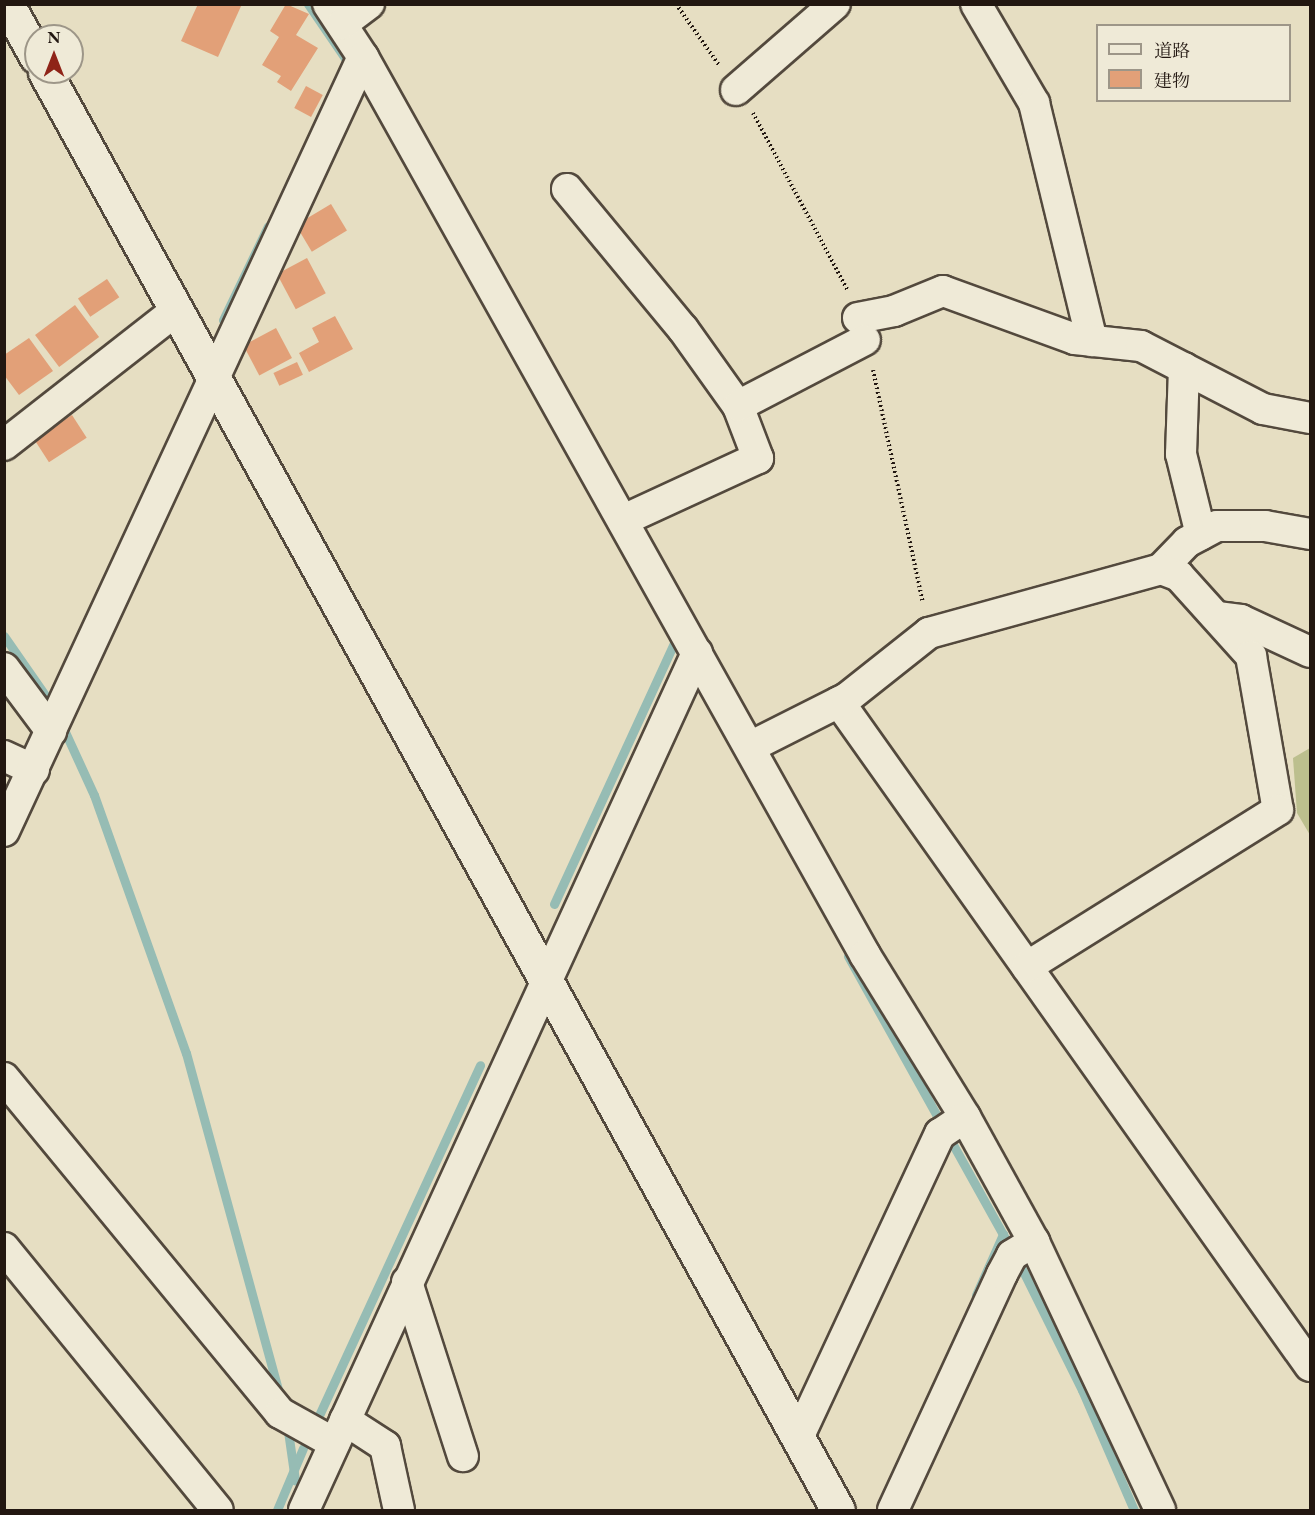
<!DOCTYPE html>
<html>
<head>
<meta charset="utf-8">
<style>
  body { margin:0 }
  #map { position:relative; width:1315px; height:1515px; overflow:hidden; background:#e6dec2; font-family:"EB Garamond","Noto Serif JP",serif }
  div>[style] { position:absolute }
  .green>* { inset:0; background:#bcbf8e }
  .stream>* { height:9px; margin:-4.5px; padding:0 4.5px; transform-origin:4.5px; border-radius:4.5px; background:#96bcb4 }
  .building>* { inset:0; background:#e2a078; transform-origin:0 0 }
  .path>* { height:4px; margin-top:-2px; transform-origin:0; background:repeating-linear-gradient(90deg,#221711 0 1.5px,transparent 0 4.5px) }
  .roads { filter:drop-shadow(2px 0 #53493d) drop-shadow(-2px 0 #53493d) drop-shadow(0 2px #53493d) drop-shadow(0 -2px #53493d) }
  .minor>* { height:30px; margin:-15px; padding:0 15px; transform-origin:15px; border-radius:15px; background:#efead7 }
  .tertiary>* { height:33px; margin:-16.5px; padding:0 16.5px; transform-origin:16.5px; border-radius:16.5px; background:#efead7 }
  span { translate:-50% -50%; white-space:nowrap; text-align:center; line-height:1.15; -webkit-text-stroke:6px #efead7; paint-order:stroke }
  .frame { position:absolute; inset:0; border:6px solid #221711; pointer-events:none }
  .legend { position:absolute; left:1096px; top:24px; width:195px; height:78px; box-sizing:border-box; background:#efead7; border:2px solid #9d9688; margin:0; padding:8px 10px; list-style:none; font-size:18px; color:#221711 }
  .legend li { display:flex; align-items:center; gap:12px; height:30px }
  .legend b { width:30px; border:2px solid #9d9688 }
  .north { position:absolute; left:24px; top:24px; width:60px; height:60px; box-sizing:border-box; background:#efead7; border:2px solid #9d9688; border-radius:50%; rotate:0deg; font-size:16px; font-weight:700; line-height:24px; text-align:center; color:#221711 }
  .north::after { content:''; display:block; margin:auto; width:21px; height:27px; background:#8f2418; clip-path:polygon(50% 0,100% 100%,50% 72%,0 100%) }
</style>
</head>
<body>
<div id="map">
  <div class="green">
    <i style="clip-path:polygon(1310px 748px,1310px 835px,1297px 813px,1293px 758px)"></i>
  </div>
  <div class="stream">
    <i style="left:308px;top:4px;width:76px;rotate:55.7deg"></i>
    <i style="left:223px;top:320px;width:104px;rotate:-64.4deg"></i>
    <i style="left:4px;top:636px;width:88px;rotate:55.2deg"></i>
    <i style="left:61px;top:723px;width:79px;rotate:65.4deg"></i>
    <i style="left:94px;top:795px;width:274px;rotate:70.4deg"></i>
    <i style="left:186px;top:1053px;width:357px;rotate:74.7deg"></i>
    <i style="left:554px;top:904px;width:289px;rotate:-65.3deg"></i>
    <i style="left:848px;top:956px;width:354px;rotate:60.9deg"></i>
    <i style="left:1020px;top:1265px;width:140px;rotate:63.6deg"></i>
    <i style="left:1082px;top:1390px;width:131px;rotate:66.6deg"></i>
    <i style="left:976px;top:1295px;width:67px;rotate:-66.1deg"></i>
    <i style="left:287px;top:1424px;width:57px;rotate:81.9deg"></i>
    <i style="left:315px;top:1424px;width:395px;rotate:-65.3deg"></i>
    <i style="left:277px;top:1510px;width:67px;rotate:-67.2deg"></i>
  </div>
  <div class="building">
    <i style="clip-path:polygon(198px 4px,242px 4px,218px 57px,181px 41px)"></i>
    <i style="clip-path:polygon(286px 4px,309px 14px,296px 35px,318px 48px,291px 91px,277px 82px,281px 76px,262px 65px,279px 37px,270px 31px)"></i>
    <i style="left:306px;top:86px;width:19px;height:25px;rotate:28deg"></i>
    <i style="left:331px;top:204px;width:31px;height:41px;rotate:59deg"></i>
    <i style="left:307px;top:258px;width:40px;height:34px;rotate:62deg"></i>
    <i style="left:107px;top:279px;width:22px;height:35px;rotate:56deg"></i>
    <i style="left:75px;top:305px;width:40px;height:50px;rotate:53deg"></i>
    <i style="clip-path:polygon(335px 316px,353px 349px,309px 372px,299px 353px,319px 342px,312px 328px)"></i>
    <i style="left:276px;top:328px;width:34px;height:37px;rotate:62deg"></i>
    <i style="clip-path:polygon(29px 338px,53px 371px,19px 395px,4px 375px,4px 355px)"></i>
    <i style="left:297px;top:362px;width:14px;height:26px;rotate:65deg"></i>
    <i style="left:72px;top:415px;width:27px;height:45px;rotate:57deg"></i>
  </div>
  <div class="path">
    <i style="left:676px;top:4px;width:75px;rotate:54.8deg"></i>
    <i style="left:753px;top:113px;width:202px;rotate:61.9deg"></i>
    <i style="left:873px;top:370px;width:238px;rotate:77.9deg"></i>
  </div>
  <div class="roads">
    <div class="minor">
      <i style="left:328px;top:4px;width:64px;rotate:56.6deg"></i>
      <i style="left:363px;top:57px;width:1029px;rotate:60.79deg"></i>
      <i style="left:865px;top:955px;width:190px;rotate:58.3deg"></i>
      <i style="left:965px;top:1117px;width:143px;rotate:61.1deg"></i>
      <i style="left:1034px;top:1242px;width:296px;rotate:64.8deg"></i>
      <i style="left:976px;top:4px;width:115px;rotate:59.6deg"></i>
      <i style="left:1034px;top:103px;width:245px;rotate:76.3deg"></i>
      <i style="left:342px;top:24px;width:34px;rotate:-37deg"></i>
      <i style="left:736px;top:90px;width:131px;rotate:-41deg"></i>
      <i style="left:567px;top:189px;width:182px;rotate:50.4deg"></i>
      <i style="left:683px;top:329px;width:95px;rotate:54.5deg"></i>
      <i style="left:738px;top:406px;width:56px;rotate:69deg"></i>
      <i style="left:758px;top:458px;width:149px;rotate:155.3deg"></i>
      <i style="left:858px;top:318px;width:37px;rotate:-11deg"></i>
      <i style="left:894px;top:311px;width:53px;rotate:-22.2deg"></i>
      <i style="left:943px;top:291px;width:140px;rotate:20deg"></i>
      <i style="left:1075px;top:339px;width:66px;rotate:6.1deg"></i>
      <i style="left:1141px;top:346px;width:137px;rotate:27.3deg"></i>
      <i style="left:1263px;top:409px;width:48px;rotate:10.8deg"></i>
      <i style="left:1184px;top:368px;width:86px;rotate:92deg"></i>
      <i style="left:1181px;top:454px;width:83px;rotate:76.1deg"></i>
      <i style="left:738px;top:406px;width:143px;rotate:-27.5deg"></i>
      <i style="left:4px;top:445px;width:219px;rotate:-38deg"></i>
      <i style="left:1161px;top:569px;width:37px;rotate:-46deg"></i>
      <i style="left:1187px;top:542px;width:34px;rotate:-28deg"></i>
      <i style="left:1217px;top:526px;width:48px"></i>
      <i style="left:1265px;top:526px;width:46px;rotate:10.1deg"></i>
      <i style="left:1217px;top:617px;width:24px;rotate:7deg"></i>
      <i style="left:1241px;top:620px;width:76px;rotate:24.9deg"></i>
      <i style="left:4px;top:668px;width:79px;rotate:53.3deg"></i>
      <i style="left:839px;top:702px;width:814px;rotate:54.65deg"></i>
      <i style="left:750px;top:747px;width:109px;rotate:-26.8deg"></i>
      <i style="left:847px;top:698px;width:105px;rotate:-38.4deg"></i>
      <i style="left:929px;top:633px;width:241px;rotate:-15.4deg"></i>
      <i style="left:1161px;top:569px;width:19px;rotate:21deg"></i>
      <i style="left:1179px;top:576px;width:108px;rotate:48deg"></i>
      <i style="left:1251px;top:656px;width:156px;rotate:80.1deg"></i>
      <i style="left:1278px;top:810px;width:296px;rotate:148deg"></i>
      <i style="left:4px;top:756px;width:33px;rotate:25deg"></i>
      <i style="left:4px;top:831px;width:853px;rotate:-65.12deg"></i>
      <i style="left:4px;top:1078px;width:434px;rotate:50.5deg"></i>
      <i style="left:280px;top:1413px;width:62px;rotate:29.1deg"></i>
      <i style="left:4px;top:1248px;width:338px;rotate:50.8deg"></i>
      <i style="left:407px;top:1282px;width:183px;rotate:72.2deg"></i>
      <i style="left:345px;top:1420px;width:48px;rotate:33deg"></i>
      <i style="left:385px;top:1446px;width:66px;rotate:77.7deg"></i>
      <i style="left:798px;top:1438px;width:336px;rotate:-65deg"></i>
      <i style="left:940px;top:1134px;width:30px;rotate:-34deg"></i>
      <i style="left:304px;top:1510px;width:943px;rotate:-65.36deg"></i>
      <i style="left:893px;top:1510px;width:260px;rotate:-65.2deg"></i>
      <i style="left:1002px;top:1274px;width:21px;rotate:-62deg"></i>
      <i style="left:1012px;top:1255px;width:26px;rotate:-31deg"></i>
    </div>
    <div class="tertiary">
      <i style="left:7px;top:4px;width:60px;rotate:60.9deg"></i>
      <i style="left:45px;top:72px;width:1642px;rotate:61.13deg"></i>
    </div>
  </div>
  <div class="frame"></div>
  <ul class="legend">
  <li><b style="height:8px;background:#efead7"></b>道路</li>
  <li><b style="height:16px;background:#e2a078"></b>建物</li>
  </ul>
  <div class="north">N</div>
</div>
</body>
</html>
